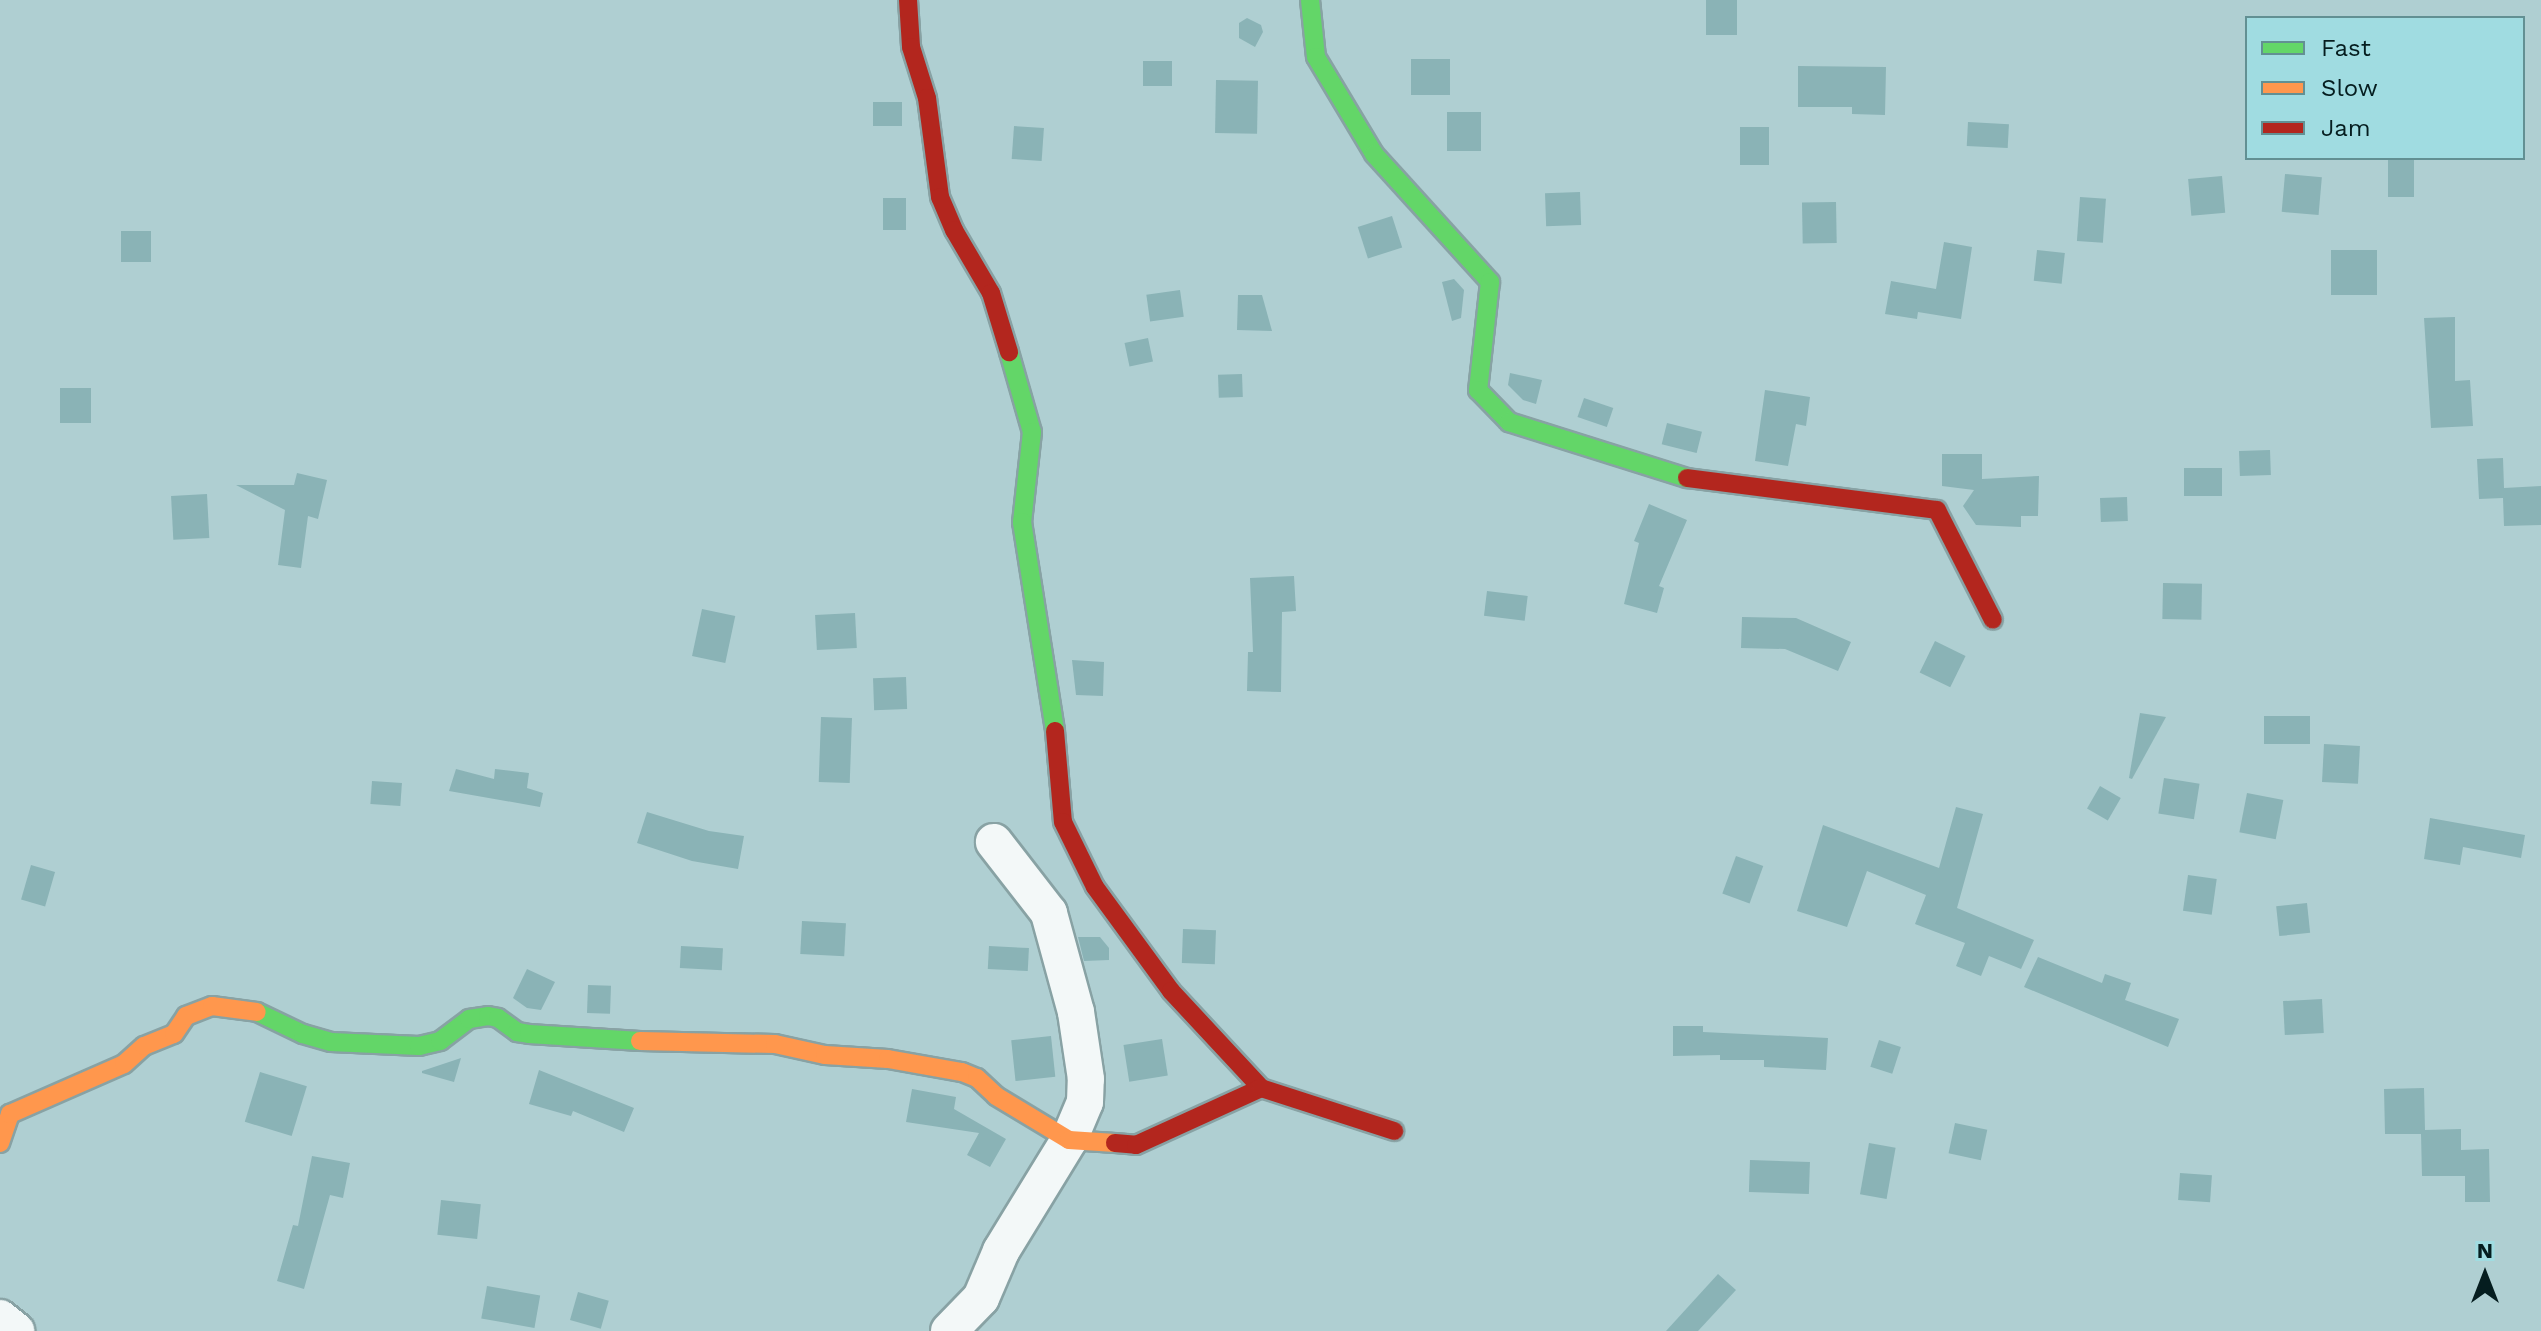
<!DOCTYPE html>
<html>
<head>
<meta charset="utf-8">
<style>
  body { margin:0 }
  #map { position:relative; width:2541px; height:1331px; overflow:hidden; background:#afcfd2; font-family:"Work Sans",sans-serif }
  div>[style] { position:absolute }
  .building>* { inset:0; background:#8ab3b6; transform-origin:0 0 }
  .roads { filter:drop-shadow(2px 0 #88a2a4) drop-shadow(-2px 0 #88a2a4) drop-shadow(0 2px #88a2a4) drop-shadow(0 -2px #88a2a4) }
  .street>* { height:36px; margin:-18px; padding:0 18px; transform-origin:18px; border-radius:18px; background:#f3f8f8 }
  .fast>* { height:18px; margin:-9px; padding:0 9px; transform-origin:9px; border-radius:9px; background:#63d668 }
  .slow>* { height:18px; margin:-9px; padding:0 9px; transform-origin:9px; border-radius:9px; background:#ff974d }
  .jam>* { height:18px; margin:-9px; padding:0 9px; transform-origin:9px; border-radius:9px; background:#b3261e }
  span { translate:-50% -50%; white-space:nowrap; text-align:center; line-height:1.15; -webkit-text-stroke:6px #a0dce1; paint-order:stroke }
  .legend { position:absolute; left:2245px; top:16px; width:280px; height:144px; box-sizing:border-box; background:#a0dce1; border:2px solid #629093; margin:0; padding:10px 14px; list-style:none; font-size:24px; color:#051d1f }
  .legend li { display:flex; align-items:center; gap:16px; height:40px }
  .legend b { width:40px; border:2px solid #629093 }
  .north { position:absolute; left:2445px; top:1235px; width:80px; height:80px; -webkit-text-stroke:6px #a0dce1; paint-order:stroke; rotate:0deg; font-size:22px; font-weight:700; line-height:32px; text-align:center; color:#051d1f }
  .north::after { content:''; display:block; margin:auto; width:28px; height:36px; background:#051d1f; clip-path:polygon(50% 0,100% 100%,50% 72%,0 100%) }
</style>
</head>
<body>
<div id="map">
  <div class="building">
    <i style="left:1706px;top:0;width:31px;height:35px"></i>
    <i style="clip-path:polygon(1247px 18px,1261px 25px,1263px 32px,1255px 47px,1239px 38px,1239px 23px)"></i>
    <i style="left:1411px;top:59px;width:39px;height:36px"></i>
    <i style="left:1172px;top:61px;width:25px;height:29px;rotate:90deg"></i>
    <i style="clip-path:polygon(1798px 66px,1886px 67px,1885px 115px,1852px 114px,1852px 107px,1798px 107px)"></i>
    <i style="left:1216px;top:80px;width:42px;height:53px;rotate:1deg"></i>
    <i style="left:873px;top:102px;width:29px;height:24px"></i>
    <i style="left:1447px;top:112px;width:34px;height:39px"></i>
    <i style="left:1968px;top:122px;width:41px;height:24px;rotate:3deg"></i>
    <i style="left:1014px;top:126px;width:30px;height:33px;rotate:4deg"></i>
    <i style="left:1740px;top:127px;width:29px;height:38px"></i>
    <i style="left:2388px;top:158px;width:26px;height:39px"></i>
    <i style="left:2285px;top:174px;width:37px;height:38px;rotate:5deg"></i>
    <i style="left:2222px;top:176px;width:37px;height:34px;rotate:85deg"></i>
    <i style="left:1580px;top:192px;width:33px;height:35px;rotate:88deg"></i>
    <i style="left:2080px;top:197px;width:26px;height:44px;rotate:4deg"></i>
    <i style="left:883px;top:198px;width:23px;height:32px"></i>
    <i style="left:1836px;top:202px;width:41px;height:34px;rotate:89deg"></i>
    <i style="left:1392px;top:216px;width:33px;height:36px;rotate:72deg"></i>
    <i style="left:121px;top:231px;width:30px;height:31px"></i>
    <i style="clip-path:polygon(1944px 242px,1972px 247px,1961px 319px,1918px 312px,1917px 319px,1885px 314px,1891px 281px,1936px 289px)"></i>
    <i style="left:2037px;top:250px;width:28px;height:31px;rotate:6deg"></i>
    <i style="left:2331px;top:250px;width:46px;height:45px"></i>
    <i style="clip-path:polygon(1454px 279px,1464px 290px,1461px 318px,1452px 321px,1442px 282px)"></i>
    <i style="left:1180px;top:290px;width:27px;height:34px;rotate:82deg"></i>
    <i style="clip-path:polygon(1238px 295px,1262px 295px,1272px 331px,1237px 330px)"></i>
    <i style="clip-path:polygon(2455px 317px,2455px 381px,2470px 380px,2473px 426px,2431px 428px,2424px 318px)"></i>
    <i style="left:1148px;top:338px;width:24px;height:24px;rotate:78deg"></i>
    <i style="clip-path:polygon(1510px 373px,1542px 380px,1536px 404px,1523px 400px,1508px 385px)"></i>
    <i style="left:1242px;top:374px;width:23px;height:24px;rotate:88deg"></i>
    <i style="left:60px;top:388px;width:31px;height:35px"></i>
    <i style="clip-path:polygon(1765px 390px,1810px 397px,1806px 426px,1796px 424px,1788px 466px,1755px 461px)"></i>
    <i style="left:1584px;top:398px;width:31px;height:20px;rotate:19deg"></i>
    <i style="left:1667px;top:423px;width:36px;height:22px;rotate:14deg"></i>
    <i style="left:2270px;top:450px;width:25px;height:31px;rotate:88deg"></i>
    <i style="clip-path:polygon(1942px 454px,1982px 454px,1982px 479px,2039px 476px,2038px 516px,2021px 516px,2021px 527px,1976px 525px,1963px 506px,1974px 490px,1942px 486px)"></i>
    <i style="clip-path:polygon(2503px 458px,2504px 488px,2541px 486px,2541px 525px,2504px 526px,2503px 498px,2479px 499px,2477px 459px)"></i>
    <i style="left:2184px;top:468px;width:38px;height:28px"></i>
    <i style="clip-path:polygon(297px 473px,327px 480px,318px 519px,308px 516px,301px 568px,278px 565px,285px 510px,236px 485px,294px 485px)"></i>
    <i style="left:207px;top:494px;width:44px;height:36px;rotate:87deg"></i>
    <i style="left:2127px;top:497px;width:24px;height:27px;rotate:88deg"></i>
    <i style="clip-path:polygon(1649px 504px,1687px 520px,1659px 586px,1664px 588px,1657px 613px,1624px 604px,1639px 543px,1634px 541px)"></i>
    <i style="clip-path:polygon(1294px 576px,1296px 611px,1282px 612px,1281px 692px,1247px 691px,1248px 652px,1253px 652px,1250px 578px)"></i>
    <i style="left:2163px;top:583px;width:39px;height:36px;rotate:1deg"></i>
    <i style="left:1487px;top:591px;width:41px;height:25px;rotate:7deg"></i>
    <i style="left:702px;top:609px;width:34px;height:48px;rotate:12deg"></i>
    <i style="left:855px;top:613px;width:35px;height:40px;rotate:87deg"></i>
    <i style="clip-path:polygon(1742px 617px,1796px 618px,1851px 642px,1838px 671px,1785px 649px,1741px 648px)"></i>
    <i style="left:1935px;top:641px;width:34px;height:35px;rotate:26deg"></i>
    <i style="clip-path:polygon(1072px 660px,1104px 662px,1103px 696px,1076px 695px)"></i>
    <i style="left:906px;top:677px;width:32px;height:33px;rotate:88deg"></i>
    <i style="clip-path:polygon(2140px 713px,2166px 717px,2132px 779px,2129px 778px)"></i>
    <i style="left:2264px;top:716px;width:46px;height:28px"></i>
    <i style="left:821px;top:717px;width:31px;height:65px;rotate:2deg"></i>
    <i style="left:2324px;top:744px;width:36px;height:38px;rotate:3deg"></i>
    <i style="clip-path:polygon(456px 769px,494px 779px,495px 769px,529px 773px,527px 788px,543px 793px,540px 807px,449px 791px)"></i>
    <i style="left:2164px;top:778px;width:36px;height:36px;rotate:9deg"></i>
    <i style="left:372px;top:781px;width:30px;height:23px;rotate:4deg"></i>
    <i style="left:2100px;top:786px;width:24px;height:26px;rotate:30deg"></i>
    <i style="left:2247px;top:793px;width:37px;height:40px;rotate:11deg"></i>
    <i style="clip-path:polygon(1956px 807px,1983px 814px,1957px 908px,2034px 940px,2021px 969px,1989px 956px,1981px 976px,1956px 966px,1965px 943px,1915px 924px,1926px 895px,1867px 871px,1847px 927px,1797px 911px,1823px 825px,1939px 868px)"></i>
    <i style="clip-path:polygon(647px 812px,709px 831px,744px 836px,738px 869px,692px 861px,637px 843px)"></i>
    <i style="clip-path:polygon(2430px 818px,2525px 835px,2521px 858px,2463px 847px,2460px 865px,2424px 859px)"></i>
    <i style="left:1736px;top:856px;width:29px;height:40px;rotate:20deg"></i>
    <i style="left:31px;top:865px;width:25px;height:36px;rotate:16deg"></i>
    <i style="left:2188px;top:875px;width:29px;height:36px;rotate:8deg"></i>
    <i style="left:2307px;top:903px;width:30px;height:31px;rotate:84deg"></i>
    <i style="left:802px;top:921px;width:44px;height:33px;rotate:3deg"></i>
    <i style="left:1183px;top:929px;width:33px;height:34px;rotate:2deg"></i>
    <i style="clip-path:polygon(1078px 937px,1100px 937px,1109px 948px,1109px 960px,1084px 961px)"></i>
    <i style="left:681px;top:946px;width:42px;height:22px;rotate:3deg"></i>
    <i style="left:989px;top:946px;width:40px;height:23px;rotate:3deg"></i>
    <i style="clip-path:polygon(2038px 957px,2102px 983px,2105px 974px,2131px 983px,2125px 1000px,2179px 1019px,2168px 1047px,2024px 987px)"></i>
    <i style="clip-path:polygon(527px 969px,555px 982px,541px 1010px,527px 1008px,513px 998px)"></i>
    <i style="left:588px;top:985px;width:23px;height:28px;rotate:2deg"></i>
    <i style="left:2322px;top:999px;width:34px;height:39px;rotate:87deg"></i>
    <i style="clip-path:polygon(1673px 1026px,1703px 1026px,1703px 1032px,1828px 1038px,1826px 1070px,1764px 1067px,1764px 1060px,1720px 1060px,1720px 1055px,1673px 1056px)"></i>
    <i style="left:1051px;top:1036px;width:41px;height:40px;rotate:84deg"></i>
    <i style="left:1162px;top:1039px;width:37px;height:39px;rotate:81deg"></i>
    <i style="left:1879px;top:1040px;width:23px;height:28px;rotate:18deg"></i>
    <i style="clip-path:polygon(461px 1058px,454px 1082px,422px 1073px,422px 1071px)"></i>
    <i style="clip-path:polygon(539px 1070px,634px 1108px,624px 1132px,573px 1111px,571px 1116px,529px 1104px)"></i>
    <i style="left:260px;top:1072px;width:49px;height:52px;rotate:17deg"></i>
    <i style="clip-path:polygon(2424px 1088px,2425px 1130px,2461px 1129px,2461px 1150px,2489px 1149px,2490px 1202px,2465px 1202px,2465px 1176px,2422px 1176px,2421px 1134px,2385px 1134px,2384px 1089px)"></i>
    <i style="clip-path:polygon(912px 1089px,956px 1097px,954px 1109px,1006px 1139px,990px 1167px,967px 1155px,979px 1133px,906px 1122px)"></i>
    <i style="left:1955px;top:1123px;width:33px;height:31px;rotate:12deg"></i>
    <i style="left:1869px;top:1143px;width:27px;height:52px;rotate:10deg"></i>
    <i style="clip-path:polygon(312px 1156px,350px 1163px,343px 1198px,330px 1195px,304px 1289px,277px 1281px,293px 1225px,298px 1226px)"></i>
    <i style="left:1750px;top:1160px;width:60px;height:32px;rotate:2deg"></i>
    <i style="left:2180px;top:1173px;width:32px;height:27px;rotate:4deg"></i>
    <i style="left:441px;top:1200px;width:40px;height:35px;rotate:6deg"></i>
    <i style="clip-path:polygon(1718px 1274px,1736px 1290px,1698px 1331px,1666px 1331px)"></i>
    <i style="left:487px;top:1286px;width:54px;height:33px;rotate:10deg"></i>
    <i style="left:578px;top:1292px;width:32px;height:29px;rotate:16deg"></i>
  </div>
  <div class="roads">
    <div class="street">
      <i style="left:0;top:1318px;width:21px;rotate:39deg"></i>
      <i style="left:949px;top:1331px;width:46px;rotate:-45.9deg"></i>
      <i style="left:981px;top:1298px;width:51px;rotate:-66.9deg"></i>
      <i style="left:1001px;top:1251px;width:130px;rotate:-58.5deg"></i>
      <i style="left:1069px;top:1140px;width:41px;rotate:-67.2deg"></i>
      <i style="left:1085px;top:1102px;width:23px;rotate:-88deg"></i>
      <i style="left:1086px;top:1079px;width:68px;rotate:-98.5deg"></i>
      <i style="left:1076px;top:1012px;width:103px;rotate:-105.3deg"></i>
      <i style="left:1049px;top:913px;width:90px;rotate:-127.8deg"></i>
    </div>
    <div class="fast">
      <i style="left:1310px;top:0;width:57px;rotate:84deg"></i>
      <i style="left:1316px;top:57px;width:113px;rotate:59.1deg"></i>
      <i style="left:1374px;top:154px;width:173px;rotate:47.8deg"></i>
      <i style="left:1490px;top:282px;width:109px;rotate:96.3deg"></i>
      <i style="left:1478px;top:390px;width:45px;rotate:45.9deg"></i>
      <i style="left:1509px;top:422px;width:187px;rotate:17.5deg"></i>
      <i style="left:1009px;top:352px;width:83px;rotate:74deg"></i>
      <i style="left:1032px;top:432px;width:91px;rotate:96.3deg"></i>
      <i style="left:1022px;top:522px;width:212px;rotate:81deg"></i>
      <i style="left:257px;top:1012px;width:51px;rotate:25.6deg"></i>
      <i style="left:303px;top:1034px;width:29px;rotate:16deg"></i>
      <i style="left:331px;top:1042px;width:88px;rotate:2.6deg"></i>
      <i style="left:419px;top:1046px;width:22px;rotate:-13deg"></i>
      <i style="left:440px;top:1041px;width:36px;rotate:-37deg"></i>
      <i style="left:469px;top:1019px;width:19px;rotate:-9deg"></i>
      <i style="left:488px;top:1016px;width:10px;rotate:11deg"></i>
      <i style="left:498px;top:1018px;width:24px;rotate:36deg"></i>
      <i style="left:517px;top:1032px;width:12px;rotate:9deg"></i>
      <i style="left:529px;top:1034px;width:111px;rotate:3.6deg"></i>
    </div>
    <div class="slow">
      <i style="left:640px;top:1041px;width:135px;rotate:1.3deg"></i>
      <i style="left:775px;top:1044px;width:51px;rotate:12.4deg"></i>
      <i style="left:825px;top:1055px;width:63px;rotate:3.6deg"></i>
      <i style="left:888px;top:1059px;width:75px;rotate:10deg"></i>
      <i style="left:962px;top:1072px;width:16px;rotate:22deg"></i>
      <i style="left:977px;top:1078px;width:26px;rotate:43deg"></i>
      <i style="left:996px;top:1096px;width:85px;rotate:31.1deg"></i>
      <i style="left:1069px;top:1140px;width:46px;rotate:3.7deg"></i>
      <i style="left:0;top:1143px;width:31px;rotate:-71deg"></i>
      <i style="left:10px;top:1114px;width:124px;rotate:-23.7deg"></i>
      <i style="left:124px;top:1064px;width:27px;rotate:-42deg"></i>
      <i style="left:144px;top:1046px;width:32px;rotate:-22deg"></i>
      <i style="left:174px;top:1034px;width:22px;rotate:-56deg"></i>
      <i style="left:186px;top:1016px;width:28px;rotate:-21deg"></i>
      <i style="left:212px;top:1006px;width:45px;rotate:7.6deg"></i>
    </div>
    <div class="jam">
      <i style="left:908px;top:0;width:47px;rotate:86.3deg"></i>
      <i style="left:911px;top:47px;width:53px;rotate:72.6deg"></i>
      <i style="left:927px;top:98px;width:100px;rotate:82.5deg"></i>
      <i style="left:940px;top:197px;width:36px;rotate:67deg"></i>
      <i style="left:954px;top:230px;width:73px;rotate:59.6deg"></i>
      <i style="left:991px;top:293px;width:62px;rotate:73deg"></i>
      <i style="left:1687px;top:478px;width:252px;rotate:7.3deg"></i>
      <i style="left:1937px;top:510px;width:123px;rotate:63deg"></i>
      <i style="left:1055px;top:731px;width:91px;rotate:85deg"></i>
      <i style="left:1063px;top:822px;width:72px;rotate:63.8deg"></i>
      <i style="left:1095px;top:887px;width:129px;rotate:53.8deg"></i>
      <i style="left:1171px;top:991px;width:132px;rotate:47.1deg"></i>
      <i style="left:1115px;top:1143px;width:21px;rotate:5deg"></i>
      <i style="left:1136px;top:1145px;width:137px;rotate:-24.5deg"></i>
      <i style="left:1261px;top:1088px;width:140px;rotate:17.9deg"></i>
    </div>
  </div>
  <ul class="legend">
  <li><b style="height:10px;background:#63d668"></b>Fast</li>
  <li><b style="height:10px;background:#ff974d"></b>Slow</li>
  <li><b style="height:10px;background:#b3261e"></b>Jam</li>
  </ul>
  <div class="north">N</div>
</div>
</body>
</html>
